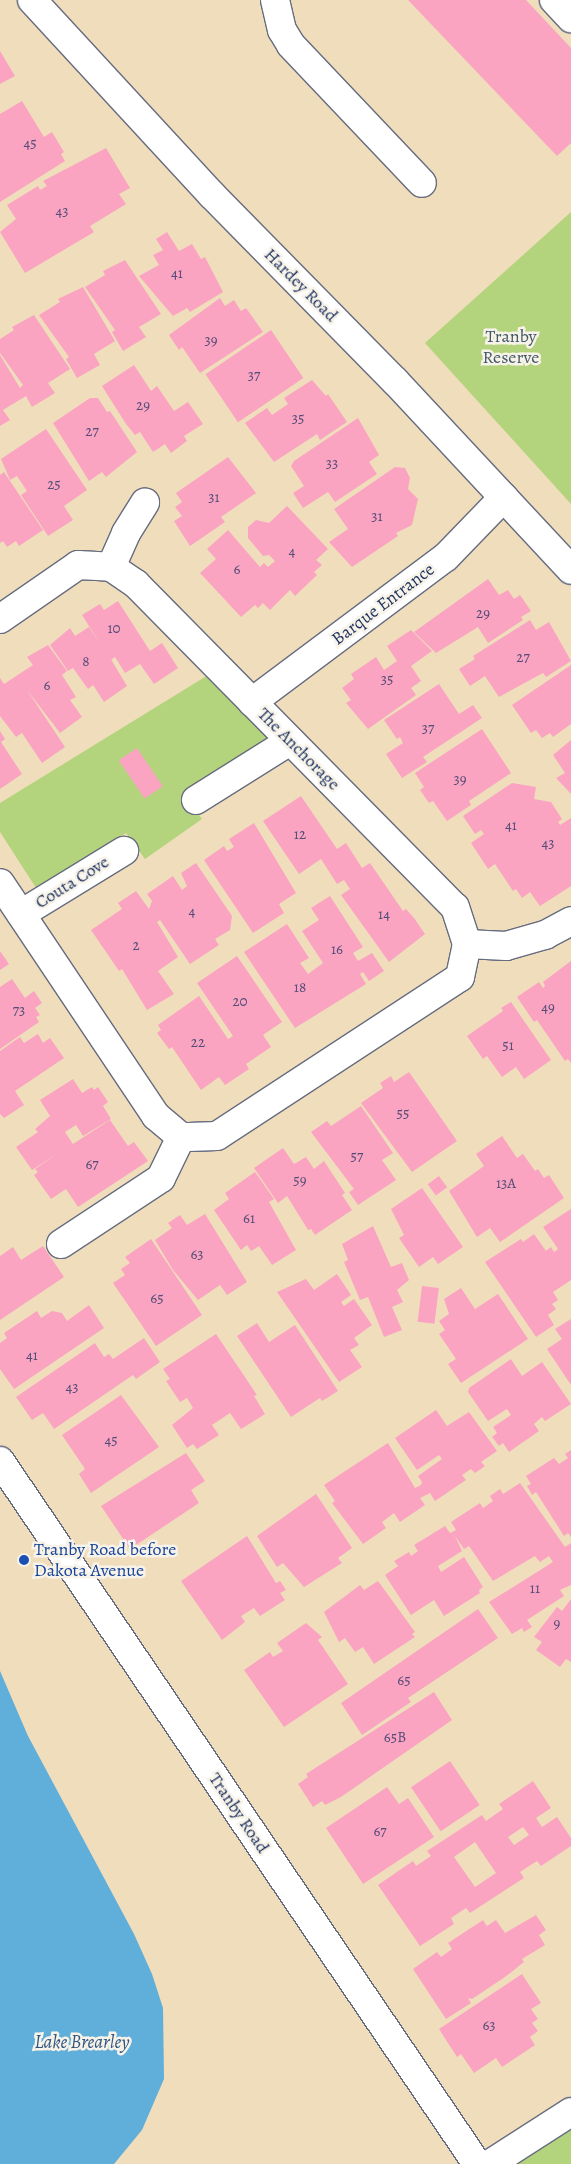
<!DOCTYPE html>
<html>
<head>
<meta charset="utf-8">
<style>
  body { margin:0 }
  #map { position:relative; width:571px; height:2164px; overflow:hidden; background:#f0ddbc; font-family:Alegreya,serif }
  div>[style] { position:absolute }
  .green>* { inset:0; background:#b3d47c }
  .water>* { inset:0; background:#60aeda }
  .building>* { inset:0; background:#faa4c2; transform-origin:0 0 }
  .roads { filter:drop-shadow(1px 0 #666c7f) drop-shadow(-1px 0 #666c7f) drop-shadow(0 1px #666c7f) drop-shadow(0 -1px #666c7f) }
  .minor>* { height:28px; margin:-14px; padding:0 14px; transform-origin:14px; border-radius:14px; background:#fff }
  .dots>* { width:14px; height:14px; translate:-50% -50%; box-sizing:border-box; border:2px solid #f7f3e8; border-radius:50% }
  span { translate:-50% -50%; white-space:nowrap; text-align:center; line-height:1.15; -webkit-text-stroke:5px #f7f3e8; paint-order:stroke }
  .number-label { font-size:15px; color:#534c77 }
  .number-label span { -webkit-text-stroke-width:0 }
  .street-label { font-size:18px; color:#1b2f5e }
  .park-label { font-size:18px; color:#415866 }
  .transit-label { font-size:18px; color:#164399 }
  .left { translate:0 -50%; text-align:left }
  .water-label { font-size:19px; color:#305583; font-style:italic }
</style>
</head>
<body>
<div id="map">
  <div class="green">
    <i style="clip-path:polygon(571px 212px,571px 504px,425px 343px)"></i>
    <i style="clip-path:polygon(213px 672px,270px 738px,185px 797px,202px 819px,145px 859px,126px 833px,38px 891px,0 832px,0 803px)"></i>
    <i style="clip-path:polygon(571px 2112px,571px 2164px,490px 2164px)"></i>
  </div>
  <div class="water">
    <i style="clip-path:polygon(0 1671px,28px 1736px,134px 1934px,152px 1974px,163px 2008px,164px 2079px,142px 2130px,114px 2164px,0 2164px)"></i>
  </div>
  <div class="building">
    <i style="clip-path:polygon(408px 0,526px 0,571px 48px,571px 143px,557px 156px)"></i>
    <i style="clip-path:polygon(0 51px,15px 76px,0 84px)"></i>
    <i style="clip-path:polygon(22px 101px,44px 137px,52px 132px,64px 152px,61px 154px,65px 161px,0 202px,0 114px)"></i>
    <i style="clip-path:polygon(106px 148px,130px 188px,119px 194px,126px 204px,90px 226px,94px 232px,25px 273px,0 232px,16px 219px,7px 205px,38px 186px,40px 190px,47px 186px,43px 181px)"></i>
    <i style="clip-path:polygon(167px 232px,179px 251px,192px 244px,201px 259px,205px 257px,223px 292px,190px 312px,187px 308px,173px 316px,139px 276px,159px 265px,153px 255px,163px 250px,156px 239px)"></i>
    <i style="clip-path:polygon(125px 260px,161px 314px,139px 327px,146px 337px,123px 351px,112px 332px,115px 330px,85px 287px,105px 275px,103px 271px)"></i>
    <i style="clip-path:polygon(83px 287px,115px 341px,94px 354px,100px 365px,77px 378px,66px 359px,69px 357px,39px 315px,60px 302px,58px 299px)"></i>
    <i style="clip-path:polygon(220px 298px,225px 306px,234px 300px,241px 311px,246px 308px,263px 332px,200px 373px,182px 347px,179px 350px,169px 335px)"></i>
    <i style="clip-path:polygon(34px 315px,70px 369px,48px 383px,55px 393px,32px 407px,26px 396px,3px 410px,10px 420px,0 426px,0 355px,20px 388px,23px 385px,0 353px,0 339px,14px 330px,12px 327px)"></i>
    <i style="left:271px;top:330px;width:58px;height:79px;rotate:56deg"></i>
    <i style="clip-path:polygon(134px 365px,151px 391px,157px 386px,174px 411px,188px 402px,203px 424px,184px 436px,187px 441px,171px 453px,165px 444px,153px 452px,140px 432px,135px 435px,126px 424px,102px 386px)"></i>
    <i style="clip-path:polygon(312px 380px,326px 396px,328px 394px,347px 422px,320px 440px,317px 434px,274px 462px,245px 423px,267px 408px,272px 415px,288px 404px,284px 398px)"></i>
    <i style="clip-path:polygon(90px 398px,98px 398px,107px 412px,110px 411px,137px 452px,106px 477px,102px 472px,89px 481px,53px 423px)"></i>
    <i style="clip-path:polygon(358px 418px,379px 455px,369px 462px,377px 474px,335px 502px,328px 492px,303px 508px,293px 493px,304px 486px,291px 466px,294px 461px)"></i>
    <i style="clip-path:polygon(46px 429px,87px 490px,64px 506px,73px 520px,48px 536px,21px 495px,27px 491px,17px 476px,10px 480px,1px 459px)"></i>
    <i style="clip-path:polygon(228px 457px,256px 493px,221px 517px,225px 522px,190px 546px,174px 521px,182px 516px,175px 507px,182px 502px,176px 493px)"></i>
    <i style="clip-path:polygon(395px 467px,405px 468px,410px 478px,408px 489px,418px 499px,412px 525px,396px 533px,398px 536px,352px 567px,329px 542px,348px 529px,334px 509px)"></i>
    <i style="clip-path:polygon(4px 472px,43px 530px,19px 546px,16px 541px,7px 547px,3px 541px,0 543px,0 475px)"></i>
    <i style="clip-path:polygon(287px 506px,328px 549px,316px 560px,322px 565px,314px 572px,317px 575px,295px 596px,290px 590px,270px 610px,263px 603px,258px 608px,255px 605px,241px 617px,200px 573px,216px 559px,207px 549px,228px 530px,260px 567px,264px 563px,268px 567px,275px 561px,269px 555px,263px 556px,248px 538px,248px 527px,256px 520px,269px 523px)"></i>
    <i style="clip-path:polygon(488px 579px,499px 595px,508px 590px,514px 599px,520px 595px,531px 611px,521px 617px,523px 620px,488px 643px,478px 627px,436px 653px,414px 632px)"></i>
    <i style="clip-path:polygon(118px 601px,150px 651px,162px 643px,178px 668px,154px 684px,140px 664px,125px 673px,115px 657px,111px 660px,109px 656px,127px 686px,104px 702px,93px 685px,88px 689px,73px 668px,68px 671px,50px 645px,70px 628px,75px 636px,89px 627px,101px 645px,82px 615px,100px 604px,104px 610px)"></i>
    <i style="clip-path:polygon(530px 620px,536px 630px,549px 622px,571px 661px,546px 677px,543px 673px,499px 697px,485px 676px,470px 686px,459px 669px,475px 659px,473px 656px)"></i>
    <i style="clip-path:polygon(411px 630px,432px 651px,411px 666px,421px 681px,411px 688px,416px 695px,368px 729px,346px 703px,351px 700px,342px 688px,354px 679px,351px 674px,376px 657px,384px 670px,397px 661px,387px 646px)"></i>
    <i style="clip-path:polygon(48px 645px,67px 671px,62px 675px,76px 697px,70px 700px,82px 717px,60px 733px,27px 690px,65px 747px,42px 763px,22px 733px,16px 737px,0 716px,0 678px,4px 684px,33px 665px,27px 657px)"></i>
    <i style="clip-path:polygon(571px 665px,571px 724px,553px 737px,550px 733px,542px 738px,536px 730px,531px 733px,512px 705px)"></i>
    <i style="clip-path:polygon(439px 684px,459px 714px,473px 705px,482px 718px,423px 757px,427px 762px,402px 778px,386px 754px,403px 743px,400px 737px,397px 739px,384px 720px)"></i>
    <i style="clip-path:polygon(482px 729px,511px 773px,469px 801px,471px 805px,447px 821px,433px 801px,429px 803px,420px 790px,424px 787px,415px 773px)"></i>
    <i style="clip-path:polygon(0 731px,5px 739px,1px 742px,22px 774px,0 789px)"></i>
    <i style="clip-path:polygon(571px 740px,571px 794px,556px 778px,565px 773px,553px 755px)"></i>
    <i style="left:137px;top:748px;width:46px;height:22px;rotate:56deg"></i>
    <i style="clip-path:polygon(512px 783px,536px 787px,534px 799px,551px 802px,562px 819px,558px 822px,560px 825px,571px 818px,571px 886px,540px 906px,530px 892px,522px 898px,516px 889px,513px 891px,495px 864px,488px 869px,471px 843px,484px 834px,481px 830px,475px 834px,463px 816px)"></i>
    <i style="clip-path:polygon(301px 796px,337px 849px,346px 843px,362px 868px,370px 863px,403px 911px,406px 909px,414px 918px,425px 934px,389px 962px,341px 895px,350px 889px,344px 880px,337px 884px,321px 859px,299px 874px,263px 821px)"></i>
    <i style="clip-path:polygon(254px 823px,296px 893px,279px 904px,284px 913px,253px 933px,204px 860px,224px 846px,227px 851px,234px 847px,229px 839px)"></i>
    <i style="clip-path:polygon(196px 863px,232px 916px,230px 930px,215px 939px,219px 945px,190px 964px,160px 920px,157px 922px,178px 957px,158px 971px,174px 994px,147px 1010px,122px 969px,119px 971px,91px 930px,122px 909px,118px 903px,136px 891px,149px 909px,152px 901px,147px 894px,173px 876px,182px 890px,187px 886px,181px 873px)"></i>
    <i style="clip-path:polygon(330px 896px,363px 947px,353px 953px,358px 961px,372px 953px,384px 971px,369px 981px,363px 972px,360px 974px,366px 984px,295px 1028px,244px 952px,287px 924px,309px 958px,300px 963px,308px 974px,323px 963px,302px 931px,319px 920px,311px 908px)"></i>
    <i style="clip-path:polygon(0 951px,9px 964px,0 970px)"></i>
    <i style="clip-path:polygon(237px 956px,282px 1022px,263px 1035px,271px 1047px,246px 1064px,249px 1069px,225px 1085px,219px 1077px,201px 1090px,172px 1047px,169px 1049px,157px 1033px,161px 1030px,158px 1025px,199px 996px,228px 1039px,233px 1036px,197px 983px)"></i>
    <i style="clip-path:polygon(571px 961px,571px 1063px,568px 1059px,565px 1061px,537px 1020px,534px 1022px,517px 997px,539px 982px,543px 988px,545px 986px,543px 982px)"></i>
    <i style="clip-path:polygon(12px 979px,25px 998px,34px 991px,42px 1003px,35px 1008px,40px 1015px,36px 1017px,39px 1022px,0 1049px,0 987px)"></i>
    <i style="clip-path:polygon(511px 1002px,551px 1060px,524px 1079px,516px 1067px,502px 1077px,487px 1056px,483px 1059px,467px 1036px,503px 1011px,501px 1008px)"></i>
    <i style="clip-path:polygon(38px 1034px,43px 1043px,50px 1038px,64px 1058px,15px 1091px,24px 1105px,4px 1118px,0 1114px,0 1051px,20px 1037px,24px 1043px)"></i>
    <i style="clip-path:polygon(409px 1072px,457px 1141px,412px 1172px,361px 1103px,383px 1088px,380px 1083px,391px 1076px,394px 1082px)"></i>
    <i style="clip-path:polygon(73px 1079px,82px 1093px,92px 1087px,94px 1090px,98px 1087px,108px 1102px,103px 1106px,111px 1119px,83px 1136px,76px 1125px,65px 1132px,73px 1144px,110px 1120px,128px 1146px,134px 1142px,148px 1161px,78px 1207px,66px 1189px,51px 1199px,34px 1175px,38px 1172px,35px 1169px,57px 1154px,32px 1170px,16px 1147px,38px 1132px,35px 1129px,50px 1116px,40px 1100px)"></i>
    <i style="clip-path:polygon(361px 1106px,393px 1153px,382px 1160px,396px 1180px,358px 1205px,349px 1192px,354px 1189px,311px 1132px,327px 1121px,331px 1126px)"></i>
    <i style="clip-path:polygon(502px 1136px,517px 1158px,523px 1154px,535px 1171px,538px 1169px,544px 1178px,549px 1175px,564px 1198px,500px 1242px,490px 1228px,477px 1237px,449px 1191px,484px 1166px,476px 1154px)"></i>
    <i style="clip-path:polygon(283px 1148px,294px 1164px,306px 1157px,314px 1169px,324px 1161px,345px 1193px,342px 1195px,352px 1210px,315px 1235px,311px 1229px,308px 1230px,287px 1196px,278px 1203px,254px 1168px)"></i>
    <i style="clip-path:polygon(255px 1172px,274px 1199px,269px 1202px,296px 1250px,272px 1265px,259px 1246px,251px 1251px,247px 1245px,241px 1250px,214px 1210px,229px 1199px,225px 1193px)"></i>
    <i style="left:439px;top:1176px;width:14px;height:14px;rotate:54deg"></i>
    <i style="clip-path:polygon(422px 1188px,463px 1247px,438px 1264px,433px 1257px,419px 1267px,399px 1238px,404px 1235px,391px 1209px)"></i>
    <i style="clip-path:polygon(571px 1209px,571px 1280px,553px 1292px,558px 1300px,552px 1304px,556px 1309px,548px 1315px,554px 1325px,536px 1337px,485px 1262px,521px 1239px,523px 1242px,534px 1234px,546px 1251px,551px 1247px,554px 1252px,558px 1249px,543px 1227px)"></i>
    <i style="clip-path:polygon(205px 1214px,247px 1282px,227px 1295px,220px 1285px,198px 1300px,173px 1270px,155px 1240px,172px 1228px,168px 1223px,180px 1215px,187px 1225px)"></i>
    <i style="clip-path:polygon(373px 1226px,391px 1267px,402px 1263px,409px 1280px,397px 1290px,403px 1302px,392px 1307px,402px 1330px,384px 1337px,368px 1297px,360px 1300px,344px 1262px,348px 1260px,342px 1244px)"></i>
    <i style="clip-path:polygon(151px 1239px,202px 1315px,156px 1346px,113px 1283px,125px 1275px,121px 1269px,130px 1263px,125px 1257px)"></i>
    <i style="clip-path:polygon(43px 1246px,64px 1277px,0 1320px,0 1256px,13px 1247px,21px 1260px)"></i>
    <i style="clip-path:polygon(337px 1274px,351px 1295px,341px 1302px,344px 1306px,354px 1299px,372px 1325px,354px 1338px,359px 1345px,350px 1350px,362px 1367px,339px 1382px,277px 1292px,306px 1279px,314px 1290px)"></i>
    <i style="left:422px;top:1286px;width:17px;height:36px;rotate:7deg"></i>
    <i style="clip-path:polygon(461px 1288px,475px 1309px,498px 1294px,528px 1339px,461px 1383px,448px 1364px,456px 1359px,439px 1334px,445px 1330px,439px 1321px,449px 1314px,444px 1299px)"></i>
    <i style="clip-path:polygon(89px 1305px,104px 1328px,14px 1389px,0 1369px,0 1343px,7px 1338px,4px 1333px,37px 1311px,41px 1318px,52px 1311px,62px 1313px,67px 1321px)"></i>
    <i style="clip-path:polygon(571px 1319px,571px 1385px,547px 1349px,562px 1339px,555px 1329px)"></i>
    <i style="clip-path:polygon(257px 1323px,269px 1342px,295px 1325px,338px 1391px,322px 1401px,320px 1398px,291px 1417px,237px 1336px)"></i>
    <i style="clip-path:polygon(216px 1334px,257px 1395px,254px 1396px,265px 1414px,241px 1429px,230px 1413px,212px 1425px,219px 1435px,197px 1449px,193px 1444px,187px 1448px,172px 1425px,193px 1408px,187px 1398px,180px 1402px,166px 1381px,170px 1379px,163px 1369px)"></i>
    <i style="clip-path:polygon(144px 1338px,160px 1362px,136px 1379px,133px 1375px,54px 1429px,43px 1413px,32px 1420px,16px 1397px,95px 1343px,104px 1357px,109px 1354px,113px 1359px)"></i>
    <i style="clip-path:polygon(511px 1359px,522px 1376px,542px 1362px,571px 1404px,545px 1421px,542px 1417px,534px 1424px,539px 1431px,509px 1452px,503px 1443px,499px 1446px,492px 1437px,497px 1433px,493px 1427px,511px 1415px,507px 1409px,488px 1421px,468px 1392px,469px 1388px)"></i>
    <i style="clip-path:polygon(121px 1395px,159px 1447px,91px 1493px,79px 1474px,85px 1469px,62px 1435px)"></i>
    <i style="clip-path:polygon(436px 1410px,447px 1426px,469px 1412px,497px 1451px,481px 1462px,485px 1466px,475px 1473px,471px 1469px,462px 1475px,466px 1480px,435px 1501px,430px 1493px,420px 1498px,425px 1505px,400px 1522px,394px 1513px,382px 1522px,386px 1528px,363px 1544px,332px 1503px,335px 1501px,324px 1485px,388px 1443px,415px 1488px,421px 1485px,422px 1482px,418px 1476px,442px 1459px,439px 1455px,417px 1470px,395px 1438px)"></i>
    <i style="clip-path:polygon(571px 1450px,571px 1537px,568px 1533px,564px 1536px,536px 1492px,532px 1495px,527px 1486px,531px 1484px,526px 1476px,554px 1458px,559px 1464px,568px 1458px,565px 1454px)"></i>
    <i style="clip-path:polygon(186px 1453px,205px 1481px,191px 1490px,199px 1503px,130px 1549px,101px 1506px)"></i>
    <i style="clip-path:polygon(520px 1483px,565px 1547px,571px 1543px,571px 1585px,560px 1590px,564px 1596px,527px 1620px,532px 1627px,524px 1632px,522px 1628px,512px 1634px,489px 1602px,553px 1562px,549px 1556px,540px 1562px,535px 1556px,493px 1581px,469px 1546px,464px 1549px,455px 1536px,462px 1551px,438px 1566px,441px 1572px,464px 1557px,483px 1587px,479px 1590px,480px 1593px,444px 1616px,434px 1600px,411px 1615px,385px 1575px,398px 1566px,394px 1561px,409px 1552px,411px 1556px,418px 1551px,414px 1545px,445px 1526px,450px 1533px,456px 1530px,451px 1522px,480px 1503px,483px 1508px,493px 1501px,490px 1496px,500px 1489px,503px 1494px)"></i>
    <i style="clip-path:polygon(316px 1494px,352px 1548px,338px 1558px,342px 1563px,304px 1587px,283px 1563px,277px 1567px,257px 1536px)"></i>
    <i style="clip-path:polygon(247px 1536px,276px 1583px,280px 1581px,286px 1590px,280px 1593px,285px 1600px,260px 1616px,254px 1608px,241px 1616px,245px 1622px,222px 1640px,181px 1581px)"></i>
    <i style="clip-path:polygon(378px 1581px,415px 1632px,412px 1634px,415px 1637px,374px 1664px,363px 1647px,355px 1652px,345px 1638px,339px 1642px,324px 1612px,360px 1585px,364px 1590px)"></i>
    <i style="clip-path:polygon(571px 1599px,571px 1662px,566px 1659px,560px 1667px,536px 1650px,542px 1642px,534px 1637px,557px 1607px,562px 1611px)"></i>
    <i style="clip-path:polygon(478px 1609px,498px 1638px,408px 1698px,411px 1702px,362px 1735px,341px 1703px)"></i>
    <i style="clip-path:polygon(306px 1623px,322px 1637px,318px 1640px,348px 1684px,284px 1727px,244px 1670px,270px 1652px,273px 1657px,283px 1651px,277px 1643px)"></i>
    <i style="clip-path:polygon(434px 1692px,452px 1720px,341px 1797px,325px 1805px,322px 1801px,313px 1807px,298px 1784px,308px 1777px,306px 1774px)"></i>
    <i style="left:450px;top:1761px;width:53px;height:47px;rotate:56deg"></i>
    <i style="clip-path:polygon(evenodd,533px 1781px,551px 1808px,536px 1818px,542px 1827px,557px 1817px,571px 1838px,571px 1846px,541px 1866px,537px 1861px,520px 1872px,524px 1878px,470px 1913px,466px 1908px,451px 1918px,454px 1924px,420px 1946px,378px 1885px,413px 1861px,416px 1866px,431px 1856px,427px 1851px,482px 1815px,486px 1821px,503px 1809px,499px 1804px,533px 1781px,523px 1827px,529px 1835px,514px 1845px,508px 1837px,523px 1827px,533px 1781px,475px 1842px,496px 1873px,475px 1887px,454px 1857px,475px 1842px)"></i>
    <i style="clip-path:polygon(387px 1787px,399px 1804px,408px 1798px,434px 1837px,363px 1884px,326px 1828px)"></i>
    <i style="clip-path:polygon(536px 1915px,546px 1930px,539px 1935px,545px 1945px,522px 1959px,524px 1962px,505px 1977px,472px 1999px,468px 1998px,471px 2003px,446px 2019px,413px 1969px,437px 1952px,441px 1957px,452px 1949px,448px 1943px,483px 1920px,487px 1926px,496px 1920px,505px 1933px)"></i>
    <i style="clip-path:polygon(522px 1974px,541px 2003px,531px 2009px,538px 2019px,532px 2023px,538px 2031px,530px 2037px,535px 2045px,502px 2067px,496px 2058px,474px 2073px,461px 2054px,457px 2057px,439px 2029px)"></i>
  </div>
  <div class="roads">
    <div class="minor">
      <i style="left:32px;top:0;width:265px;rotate:47.3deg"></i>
      <i style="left:212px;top:195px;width:261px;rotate:45.5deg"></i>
      <i style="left:395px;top:381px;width:258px;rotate:47deg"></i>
      <i style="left:275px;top:0;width:31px;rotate:77deg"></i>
      <i style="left:282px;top:30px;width:17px;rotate:59deg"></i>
      <i style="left:291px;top:45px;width:190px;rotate:46.5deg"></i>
      <i style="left:554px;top:0;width:25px;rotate:47deg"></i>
      <i style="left:111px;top:567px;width:37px;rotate:-66deg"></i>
      <i style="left:126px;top:533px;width:36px;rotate:-58deg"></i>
      <i style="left:0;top:619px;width:95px;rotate:-34.7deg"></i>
      <i style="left:78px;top:565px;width:33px;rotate:3deg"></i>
      <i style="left:111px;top:567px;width:30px;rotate:34deg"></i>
      <i style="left:136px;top:584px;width:454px;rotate:45.4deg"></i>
      <i style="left:455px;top:907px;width:39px;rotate:72deg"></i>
      <i style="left:467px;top:944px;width:34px;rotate:102deg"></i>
      <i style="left:460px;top:977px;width:290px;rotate:146.8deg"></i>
      <i style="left:217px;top:1136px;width:36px;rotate:178deg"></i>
      <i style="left:181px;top:1137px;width:33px;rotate:-140deg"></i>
      <i style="left:156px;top:1116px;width:280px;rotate:-123.8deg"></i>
      <i style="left:252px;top:702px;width:242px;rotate:-36.8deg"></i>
      <i style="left:446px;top:557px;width:83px;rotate:-46deg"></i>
      <i style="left:196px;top:800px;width:111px;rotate:-32.1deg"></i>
      <i style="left:21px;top:914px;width:121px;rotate:-31.5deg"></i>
      <i style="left:467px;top:944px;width:39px;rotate:3deg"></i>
      <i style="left:506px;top:946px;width:41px;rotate:-15.8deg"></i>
      <i style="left:545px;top:935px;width:30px;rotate:-28deg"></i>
      <i style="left:61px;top:1244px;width:120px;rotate:-33.4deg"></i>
      <i style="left:161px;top:1178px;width:46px;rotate:-64deg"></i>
      <i style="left:0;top:1461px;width:850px;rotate:55.84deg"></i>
      <i style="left:490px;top:2164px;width:96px;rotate:-32.7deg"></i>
    </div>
  </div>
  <div class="dots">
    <i style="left:24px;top:1560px;background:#1a4fb4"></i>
  </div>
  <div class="number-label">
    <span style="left:30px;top:144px">45</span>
    <span style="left:62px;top:212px">43</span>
    <span style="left:177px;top:274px">41</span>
    <span style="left:211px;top:341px">39</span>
    <span style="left:254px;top:376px">37</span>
    <span style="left:143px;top:406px">29</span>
    <span style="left:298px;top:419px">35</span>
    <span style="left:92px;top:432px">27</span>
    <span style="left:332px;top:464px">33</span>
    <span style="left:54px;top:485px">25</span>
    <span style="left:214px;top:498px">31</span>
    <span style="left:377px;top:517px">31</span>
    <span style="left:292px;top:552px">4</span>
    <span style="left:237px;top:570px">6</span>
    <span style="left:483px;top:614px">29</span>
    <span style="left:114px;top:629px">10</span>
    <span style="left:523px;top:658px">27</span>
    <span style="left:86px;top:662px">8</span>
    <span style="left:387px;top:680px">35</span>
    <span style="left:47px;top:686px">6</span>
    <span style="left:428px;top:729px">37</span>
    <span style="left:460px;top:780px">39</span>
    <span style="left:511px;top:826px">41</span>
    <span style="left:300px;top:835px">12</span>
    <span style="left:548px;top:844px">43</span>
    <span style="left:192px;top:912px">4</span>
    <span style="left:384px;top:915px">14</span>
    <span style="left:136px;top:946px">2</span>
    <span style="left:337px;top:950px">16</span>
    <span style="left:300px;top:988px">18</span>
    <span style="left:240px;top:1002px">20</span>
    <span style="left:548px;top:1008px">49</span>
    <span style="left:19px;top:1011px">73</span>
    <span style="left:198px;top:1043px">22</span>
    <span style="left:508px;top:1046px">51</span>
    <span style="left:403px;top:1114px">55</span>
    <span style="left:357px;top:1157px">57</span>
    <span style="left:92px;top:1165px">67</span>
    <span style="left:300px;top:1181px">59</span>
    <span style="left:506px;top:1184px">13A</span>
    <span style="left:249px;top:1219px">61</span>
    <span style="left:197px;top:1255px">63</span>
    <span style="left:157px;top:1299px">65</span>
    <span style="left:32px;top:1356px">41</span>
    <span style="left:72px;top:1388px">43</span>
    <span style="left:111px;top:1441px">45</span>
    <span style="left:535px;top:1589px">11</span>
    <span style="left:557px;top:1624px">9</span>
    <span style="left:404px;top:1681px">65</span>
    <span style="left:395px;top:1738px">65B</span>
    <span style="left:380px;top:1832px">67</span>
    <span style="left:489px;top:2026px">63</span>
  </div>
  <div class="street-label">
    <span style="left:301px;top:285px;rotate:45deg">Hardey Road</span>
    <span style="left:383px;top:604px;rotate:-37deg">Barque Entrance</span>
    <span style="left:299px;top:749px;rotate:45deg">The Anchorage</span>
    <span style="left:72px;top:882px;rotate:-32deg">Couta Cove</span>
    <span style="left:239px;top:1813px;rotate:56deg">Tranby Road</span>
  </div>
  <div class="park-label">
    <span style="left:511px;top:347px">Tranby<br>Reserve</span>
  </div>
  <div class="transit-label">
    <span class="left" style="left:34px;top:1560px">Tranby Road before<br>Dakota Avenue</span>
  </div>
  <div class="water-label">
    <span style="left:82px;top:2043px">Lake Brearley</span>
  </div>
</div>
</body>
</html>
